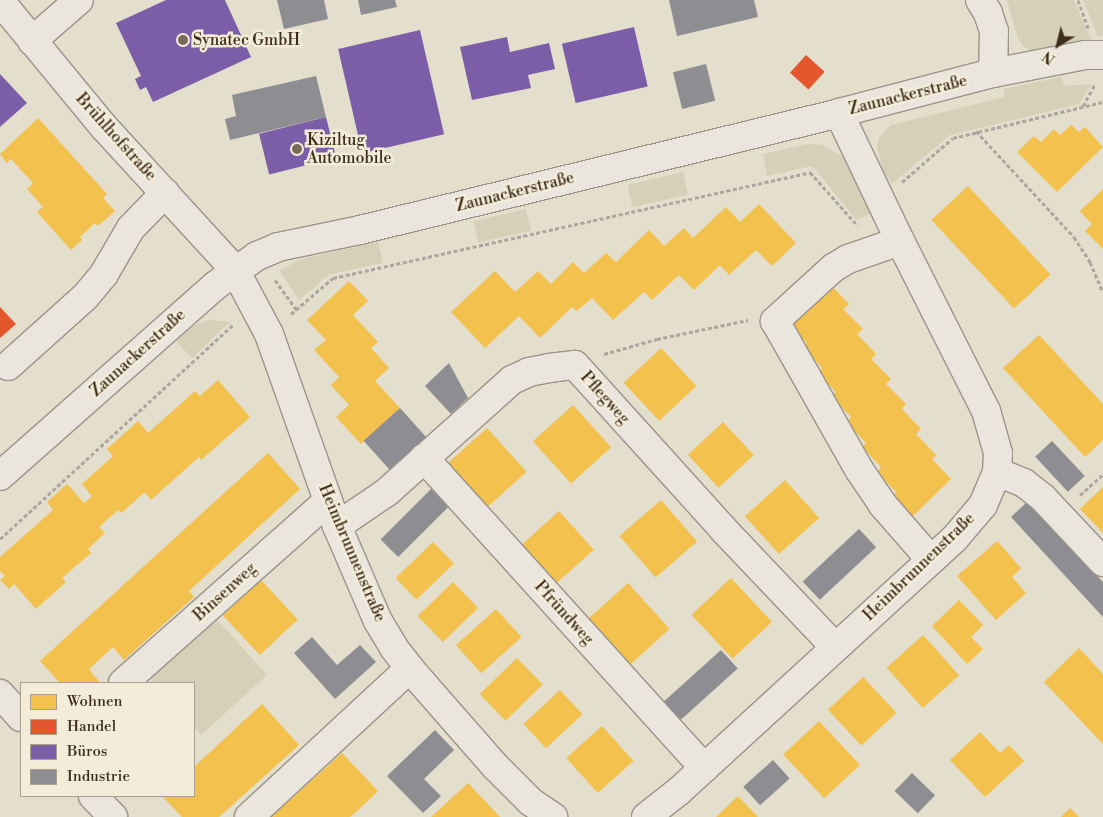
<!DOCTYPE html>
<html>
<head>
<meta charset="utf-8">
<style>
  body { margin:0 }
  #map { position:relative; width:1103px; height:817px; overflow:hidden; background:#e4decd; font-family:"Libre Bodoni",serif }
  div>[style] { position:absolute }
  .green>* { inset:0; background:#d8cfb8; transform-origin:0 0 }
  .homes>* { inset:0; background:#f2c14e; transform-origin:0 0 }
  .shops>* { inset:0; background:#e4572e; transform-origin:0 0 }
  .offices>* { inset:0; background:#7b5ea7; transform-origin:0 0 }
  .industry>* { inset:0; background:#8d8d92; transform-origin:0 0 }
  .path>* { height:3px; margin-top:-1.5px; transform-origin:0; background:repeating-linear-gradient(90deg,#aba79f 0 4px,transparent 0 6.5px) }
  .roads { filter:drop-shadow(1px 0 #9a9489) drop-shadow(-1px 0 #9a9489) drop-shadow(0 1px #9a9489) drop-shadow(0 -1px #9a9489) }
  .minor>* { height:28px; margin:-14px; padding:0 14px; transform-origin:14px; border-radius:14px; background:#eae6de }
  .dots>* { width:14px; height:14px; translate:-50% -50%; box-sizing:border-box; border:2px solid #f3ecd9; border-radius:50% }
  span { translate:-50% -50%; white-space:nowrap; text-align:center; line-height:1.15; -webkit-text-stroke:5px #f3ecd9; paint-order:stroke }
  .poi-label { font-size:16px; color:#3e2d1b }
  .left { translate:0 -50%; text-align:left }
  .street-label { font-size:16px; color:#3e2d1b }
  .legend { position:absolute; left:20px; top:682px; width:175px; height:115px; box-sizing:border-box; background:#f3ecd9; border:1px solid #aba08d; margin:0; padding:6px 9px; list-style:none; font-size:15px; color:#3e2d1b }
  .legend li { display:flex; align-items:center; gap:10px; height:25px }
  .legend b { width:25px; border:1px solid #aba08d }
  .north { position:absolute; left:1033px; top:20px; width:50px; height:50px; -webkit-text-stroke:4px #f3ecd9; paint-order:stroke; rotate:216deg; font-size:14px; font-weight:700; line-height:20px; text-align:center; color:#3e2d1b }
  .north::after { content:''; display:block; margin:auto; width:18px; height:22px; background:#3e2d1b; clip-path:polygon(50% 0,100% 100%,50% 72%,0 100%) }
</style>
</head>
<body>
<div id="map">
  <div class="green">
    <i style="clip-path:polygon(1007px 0,1074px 0,1094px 47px,1046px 53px,1031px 51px,1023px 46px,1018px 39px)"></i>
    <i style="clip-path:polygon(1083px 0,1103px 0,1103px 36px,1098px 37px)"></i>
    <i style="clip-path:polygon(1061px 77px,1065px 86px,1092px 84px,1079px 104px,950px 135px,892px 184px,883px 170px,877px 147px,879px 138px,891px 125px,1005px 97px,1003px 89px)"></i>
    <i style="clip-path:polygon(807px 144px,822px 145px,843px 157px,871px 213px,857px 220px,812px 166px,767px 176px,763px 154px)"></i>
    <i style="left:683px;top:172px;width:23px;height:57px;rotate:77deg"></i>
    <i style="left:526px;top:209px;width:22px;height:54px;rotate:77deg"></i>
    <i style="clip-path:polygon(378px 242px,383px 263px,330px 274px,299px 300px,280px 271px,298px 260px)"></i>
    <i style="clip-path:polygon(209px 320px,230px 322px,192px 358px,176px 341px,195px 325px)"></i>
    <i style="clip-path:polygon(214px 616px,267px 675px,201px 735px,194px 727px,194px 683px,154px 683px,147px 676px)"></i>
  </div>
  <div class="homes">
    <i style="clip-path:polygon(38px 118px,107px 194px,103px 198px,115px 211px,98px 226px,95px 223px,80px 237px,82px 240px,71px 250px,37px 212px,43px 207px,27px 189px,33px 183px,11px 159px,7px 163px,0 154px)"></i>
    <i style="clip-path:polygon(1071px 125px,1079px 132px,1085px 127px,1103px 147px,1057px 192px,1017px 152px,1034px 136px,1041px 142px,1054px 129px,1060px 135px)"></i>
    <i style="left:968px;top:186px;width:121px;height:50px;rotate:47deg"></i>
    <i style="clip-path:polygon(1103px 189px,1103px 249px,1085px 231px,1092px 224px,1080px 211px)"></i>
    <i style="clip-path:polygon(759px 204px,796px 243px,772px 266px,756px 250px,729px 275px,720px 265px,694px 290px,679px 275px,652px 300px,644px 292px,613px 320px,592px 298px,577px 311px,572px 307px,540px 338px,519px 316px,485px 348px,451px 312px,495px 271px,515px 292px,538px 271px,551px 284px,573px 262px,584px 273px,606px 253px,616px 262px,649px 230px,664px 246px,684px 228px,693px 238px,726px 207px,740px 222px)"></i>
    <i style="clip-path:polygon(349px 281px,368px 301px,353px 315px,378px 342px,371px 348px,389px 368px,375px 381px,400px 408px,361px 444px,336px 417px,349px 405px,331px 385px,339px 377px,314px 350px,326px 340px,307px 320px)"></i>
    <i style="clip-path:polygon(829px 283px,849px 304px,843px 309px,863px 329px,857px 334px,876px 354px,871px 359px,891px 379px,886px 384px,906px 404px,902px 409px,921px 429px,916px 434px,936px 455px,932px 459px,951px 479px,911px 518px,891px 497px,896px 492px,877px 472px,881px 467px,862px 447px,866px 443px,846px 422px,851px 417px,831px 396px,836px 392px,817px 373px,822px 368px,803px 347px,807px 343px,788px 323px)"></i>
    <i style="clip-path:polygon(1039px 335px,1103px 404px,1103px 440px,1085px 457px,1003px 368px)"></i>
    <i style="left:661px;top:348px;width:52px;height:51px;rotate:47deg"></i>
    <i style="clip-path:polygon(218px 380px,250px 417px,201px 460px,199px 457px,151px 500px,145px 492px,121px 513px,118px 510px,99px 527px,105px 533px,88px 549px,91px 553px,62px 578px,66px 582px,36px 609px,14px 584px,9px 589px,0 580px,5px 576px,0 571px,0 557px,53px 510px,47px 502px,67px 484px,84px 503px,92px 496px,82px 484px,113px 456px,107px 449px,138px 421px,148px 433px,195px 391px,200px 396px)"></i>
    <i style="left:573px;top:405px;width:57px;height:54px;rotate:48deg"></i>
    <i style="left:723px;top:422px;width:45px;height:48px;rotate:47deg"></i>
    <i style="left:487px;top:428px;width:59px;height:55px;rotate:48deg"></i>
    <i style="clip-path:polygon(268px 453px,300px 489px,189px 591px,194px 597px,124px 660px,113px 647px,89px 669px,100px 683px,60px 683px,40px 661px)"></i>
    <i style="left:785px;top:480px;width:51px;height:54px;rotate:48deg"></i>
    <i style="clip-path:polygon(1103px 487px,1103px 533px,1080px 509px)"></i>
    <i style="left:661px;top:500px;width:55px;height:55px;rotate:49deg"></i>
    <i style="left:559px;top:511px;width:52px;height:54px;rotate:48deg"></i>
    <i style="clip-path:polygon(997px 541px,1021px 568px,1012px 577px,1026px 593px,996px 620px,957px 576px)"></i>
    <i style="left:433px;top:542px;width:30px;height:52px;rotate:46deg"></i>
    <i style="left:731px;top:578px;width:60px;height:54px;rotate:47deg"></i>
    <i style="left:261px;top:580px;width:54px;height:52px;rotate:47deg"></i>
    <i style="left:453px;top:582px;width:36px;height:49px;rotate:46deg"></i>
    <i style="left:628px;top:583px;width:62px;height:55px;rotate:48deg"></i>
    <i style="clip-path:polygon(959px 600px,983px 625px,971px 637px,983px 649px,967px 664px,932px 626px)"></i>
    <i style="left:496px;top:609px;width:38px;height:54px;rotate:48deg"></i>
    <i style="left:923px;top:635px;width:54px;height:49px;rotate:48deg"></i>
    <i style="clip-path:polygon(1079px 648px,1103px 674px,1103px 744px,1044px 682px)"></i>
    <i style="left:517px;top:658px;width:37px;height:52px;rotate:46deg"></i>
    <i style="left:863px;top:677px;width:49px;height:48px;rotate:47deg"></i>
    <i style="left:560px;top:690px;width:33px;height:50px;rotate:47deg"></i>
    <i style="clip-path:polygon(262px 704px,299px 745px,219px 817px,182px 817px,162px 796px,194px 796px,194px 767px)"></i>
    <i style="left:819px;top:721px;width:60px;height:49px;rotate:47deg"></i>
    <i style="left:602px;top:726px;width:47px;height:48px;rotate:48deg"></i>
    <i style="clip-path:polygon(980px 732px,1000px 753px,1009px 745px,1024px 761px,985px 797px,950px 760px)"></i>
    <i style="clip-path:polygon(342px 753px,378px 791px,354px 814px,350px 817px,271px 817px)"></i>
    <i style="clip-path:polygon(468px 783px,500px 817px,431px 817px)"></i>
    <i style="clip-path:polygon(738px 796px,758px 817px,716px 817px)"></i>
    <i style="clip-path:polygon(1070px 808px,1079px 817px,1061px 817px)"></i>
  </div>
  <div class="shops">
    <i style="left:806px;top:55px;width:25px;height:24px;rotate:42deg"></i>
    <i style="clip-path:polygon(0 307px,16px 324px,0 338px)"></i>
  </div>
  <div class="offices">
    <i style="clip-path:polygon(166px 0,225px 0,251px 57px,153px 102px,146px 87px,140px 90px,135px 79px,141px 76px,116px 23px)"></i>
    <i style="left:634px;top:27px;width:61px;height:74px;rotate:77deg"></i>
    <i style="left:420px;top:30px;width:107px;height:84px;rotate:77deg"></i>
    <i style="clip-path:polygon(507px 37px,510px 52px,549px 43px,555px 69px,528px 75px,531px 88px,472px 100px,460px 47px)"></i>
    <i style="clip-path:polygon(0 74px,27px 103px,0 127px)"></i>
    <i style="left:326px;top:117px;width:42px;height:69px;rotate:76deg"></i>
  </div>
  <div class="industry">
    <i style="clip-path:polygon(277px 0,324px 0,328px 19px,284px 29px)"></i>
    <i style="clip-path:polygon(358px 0,395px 0,397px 7px,361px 15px)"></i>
    <i style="clip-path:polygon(669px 0,754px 0,758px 17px,677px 36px)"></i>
    <i style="left:706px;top:64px;width:38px;height:34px;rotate:76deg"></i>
    <i style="clip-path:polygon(316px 76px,326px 117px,230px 140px,225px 119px,236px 116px,232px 95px)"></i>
    <i style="clip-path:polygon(449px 363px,468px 398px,451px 414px,425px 386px)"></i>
    <i style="left:400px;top:408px;width:39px;height:49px;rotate:48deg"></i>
    <i style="left:1052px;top:441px;width:48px;height:23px;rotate:47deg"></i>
    <i style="left:435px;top:485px;width:25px;height:77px;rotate:45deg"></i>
    <i style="clip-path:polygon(1028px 501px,1103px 582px,1103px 617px,1011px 517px)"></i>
    <i style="left:859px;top:529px;width:25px;height:77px;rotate:47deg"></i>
    <i style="clip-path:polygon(312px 637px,337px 665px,360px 645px,376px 662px,335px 699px,294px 653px)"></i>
    <i style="left:721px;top:650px;width:25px;height:81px;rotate:48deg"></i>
    <i style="clip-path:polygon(435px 730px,454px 750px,424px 779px,441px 796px,423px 813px,387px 776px)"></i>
    <i style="left:773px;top:760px;width:25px;height:40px;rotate:48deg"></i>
    <i style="left:912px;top:773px;width:32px;height:25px;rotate:44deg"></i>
  </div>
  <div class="path">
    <i style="left:1078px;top:0;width:30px;rotate:70deg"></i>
    <i style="left:1083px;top:106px;width:26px;rotate:-61deg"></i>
    <i style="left:976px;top:131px;width:144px;rotate:47.2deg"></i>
    <i style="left:1074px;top:237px;width:30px;rotate:57deg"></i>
    <i style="left:1090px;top:262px;width:33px;rotate:67deg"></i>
    <i style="left:902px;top:182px;width:67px;rotate:-40.8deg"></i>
    <i style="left:953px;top:138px;width:154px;rotate:-13.5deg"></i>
    <i style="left:275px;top:280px;width:37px;rotate:54deg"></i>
    <i style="left:291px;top:314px;width:55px;rotate:-40.6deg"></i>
    <i style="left:333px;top:278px;width:489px;rotate:-12.5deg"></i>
    <i style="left:810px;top:172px;width:72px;rotate:48.4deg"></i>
    <i style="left:604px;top:354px;width:55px;rotate:-15.8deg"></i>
    <i style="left:657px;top:339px;width:93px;rotate:-11.8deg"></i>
    <i style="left:1080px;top:495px;width:31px;rotate:-42deg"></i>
    <i style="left:0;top:539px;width:316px;rotate:-42.6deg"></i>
  </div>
  <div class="roads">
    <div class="minor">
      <i style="left:980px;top:0;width:15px;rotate:58deg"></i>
      <i style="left:988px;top:13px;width:19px;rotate:72deg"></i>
      <i style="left:994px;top:31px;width:42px;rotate:91.4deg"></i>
      <i style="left:0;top:1px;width:163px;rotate:50.5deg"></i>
      <i style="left:104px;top:127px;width:194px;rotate:47.5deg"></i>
      <i style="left:235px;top:270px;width:72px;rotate:62deg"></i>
      <i style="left:269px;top:334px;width:204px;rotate:70.5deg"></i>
      <i style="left:337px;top:526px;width:103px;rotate:66.7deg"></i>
      <i style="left:378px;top:621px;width:31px;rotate:59deg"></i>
      <i style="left:394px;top:648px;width:37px;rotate:52deg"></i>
      <i style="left:417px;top:677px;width:118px;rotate:48.8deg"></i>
      <i style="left:495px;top:766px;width:51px;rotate:45deg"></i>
      <i style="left:531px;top:802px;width:27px;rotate:34deg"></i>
      <i style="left:32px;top:41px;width:62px;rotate:-41.1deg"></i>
      <i style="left:900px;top:241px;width:55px;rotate:160.9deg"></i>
      <i style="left:848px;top:259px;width:17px;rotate:149deg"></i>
      <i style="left:833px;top:268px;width:79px;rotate:137.6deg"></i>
      <i style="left:775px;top:321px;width:172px;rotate:60.5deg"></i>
      <i style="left:860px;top:471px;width:41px;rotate:55.9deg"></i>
      <i style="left:883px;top:505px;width:73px;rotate:48.9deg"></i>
      <i style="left:8px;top:366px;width:103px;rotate:-41.9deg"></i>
      <i style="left:85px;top:297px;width:30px;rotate:-50deg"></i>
      <i style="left:104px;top:274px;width:53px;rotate:-59.6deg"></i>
      <i style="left:131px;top:228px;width:49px;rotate:-45.8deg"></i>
      <i style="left:424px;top:458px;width:418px;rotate:47.9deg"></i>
      <i style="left:997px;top:472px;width:29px;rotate:22deg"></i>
      <i style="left:1024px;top:483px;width:24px;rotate:38deg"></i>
      <i style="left:1043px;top:498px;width:88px;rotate:46.8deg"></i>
      <i style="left:0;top:476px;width:288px;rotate:-41.5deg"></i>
      <i style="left:216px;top:285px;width:50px;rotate:-35.3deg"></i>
      <i style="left:257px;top:256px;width:23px;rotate:-23deg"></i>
      <i style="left:278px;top:247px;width:84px;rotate:-11.7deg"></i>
      <i style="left:360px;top:230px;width:493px;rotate:-13.7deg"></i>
      <i style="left:839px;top:113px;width:159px;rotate:-14.6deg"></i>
      <i style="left:993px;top:73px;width:94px;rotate:-11.1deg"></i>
      <i style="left:1085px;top:55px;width:18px"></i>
      <i style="left:337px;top:526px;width:60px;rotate:-34.2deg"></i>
      <i style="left:387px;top:492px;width:168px;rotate:-41.9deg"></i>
      <i style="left:512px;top:380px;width:19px;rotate:-25deg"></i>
      <i style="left:529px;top:372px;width:20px;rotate:-11deg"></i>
      <i style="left:549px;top:368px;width:26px;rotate:-7deg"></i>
      <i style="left:575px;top:365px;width:221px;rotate:47.9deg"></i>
      <i style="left:723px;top:529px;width:163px;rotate:46.5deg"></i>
      <i style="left:123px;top:683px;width:274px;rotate:-41.6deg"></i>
      <i style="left:0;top:694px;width:31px;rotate:48deg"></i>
      <i style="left:93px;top:796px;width:29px;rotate:46deg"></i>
      <i style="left:249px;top:817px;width:219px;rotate:-42.8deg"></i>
      <i style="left:646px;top:817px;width:42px;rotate:-38.2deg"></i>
      <i style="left:679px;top:791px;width:374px;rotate:-42.5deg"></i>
      <i style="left:955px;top:538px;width:43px;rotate:-49.7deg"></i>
      <i style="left:983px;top:505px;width:36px;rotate:-67deg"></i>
      <i style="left:997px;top:472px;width:19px;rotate:-87deg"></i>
      <i style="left:998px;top:453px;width:44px;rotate:-105.9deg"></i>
      <i style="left:986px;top:411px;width:191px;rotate:-116.8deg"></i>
      <i style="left:900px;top:241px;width:142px;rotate:-115.5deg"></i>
    </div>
  </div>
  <div class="dots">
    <i style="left:183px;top:40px;background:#786b59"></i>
    <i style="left:297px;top:149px;background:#786b59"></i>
  </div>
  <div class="poi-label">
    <span class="left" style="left:193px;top:40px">Synatec GmbH</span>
    <span class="left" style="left:307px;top:149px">Kiziltug<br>Automobile</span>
  </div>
  <div class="street-label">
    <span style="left:908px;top:95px;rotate:-14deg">Zaunackerstraße</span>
    <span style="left:116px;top:137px;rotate:48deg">Brühlhofstraße</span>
    <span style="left:515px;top:192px;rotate:-14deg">Zaunackerstraße</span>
    <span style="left:138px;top:353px;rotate:-42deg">Zaunackerstraße</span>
    <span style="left:605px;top:398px;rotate:48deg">Pflegweg</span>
    <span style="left:352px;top:553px;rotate:67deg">Heimbrunnenstraße</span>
    <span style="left:919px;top:567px;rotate:-44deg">Heimbrunnenstraße</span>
    <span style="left:225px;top:592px;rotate:-42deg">Binsenweg</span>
    <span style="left:564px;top:613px;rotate:48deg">Pfründweg</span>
  </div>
  <ul class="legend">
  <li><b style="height:14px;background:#f2c14e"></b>Wohnen</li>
  <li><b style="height:14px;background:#e4572e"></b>Handel</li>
  <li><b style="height:14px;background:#7b5ea7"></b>Büros</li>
  <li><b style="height:14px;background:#8d8d92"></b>Industrie</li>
  </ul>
  <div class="north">N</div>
</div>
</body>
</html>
